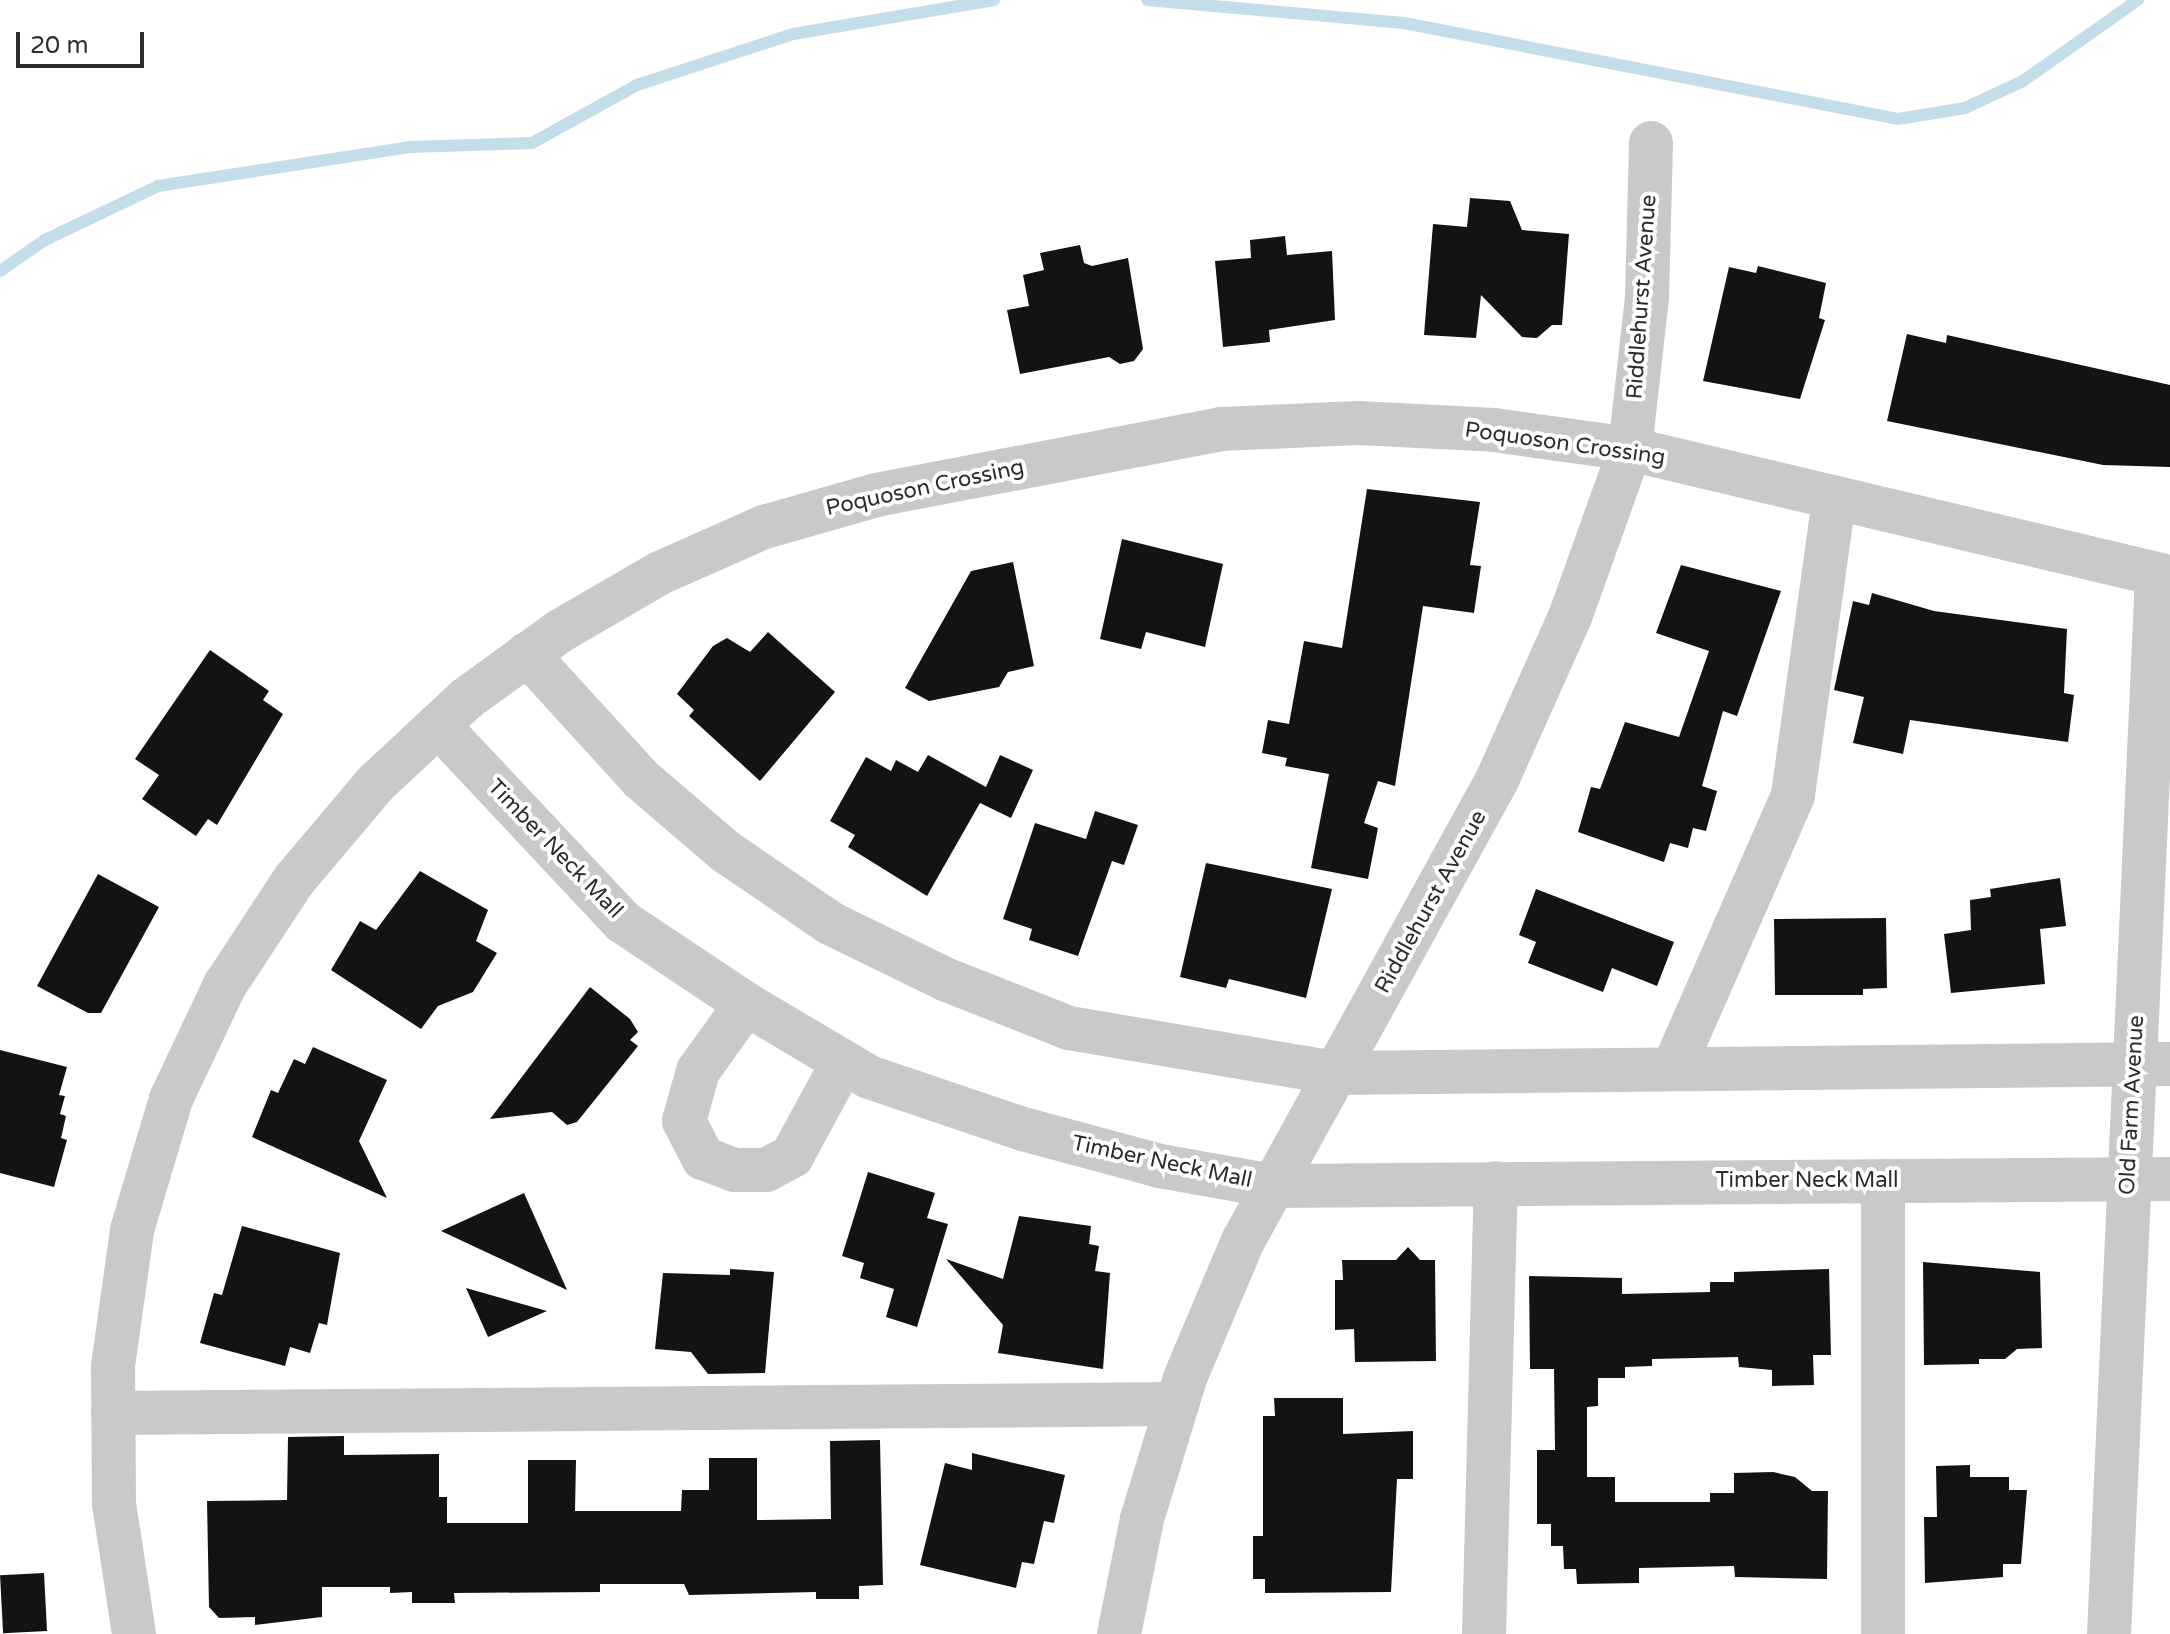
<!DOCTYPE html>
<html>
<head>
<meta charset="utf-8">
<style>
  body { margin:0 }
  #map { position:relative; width:2170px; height:1634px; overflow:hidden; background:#fff; font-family:"Varela Round",sans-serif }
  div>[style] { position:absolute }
  .stream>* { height:12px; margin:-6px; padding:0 6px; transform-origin:6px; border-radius:6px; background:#c5dde9 }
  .building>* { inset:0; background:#131313; transform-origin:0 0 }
  .minor>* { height:44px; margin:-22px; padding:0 22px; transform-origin:22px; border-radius:22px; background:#c9c9c9 }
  span { translate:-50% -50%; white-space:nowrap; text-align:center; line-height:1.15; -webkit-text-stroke:8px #fff; paint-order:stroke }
  .street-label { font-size:22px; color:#2c2c2c }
  .scale { position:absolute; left:16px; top:32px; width:128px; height:36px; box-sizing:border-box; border:4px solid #2c2c2c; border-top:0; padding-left:10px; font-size:24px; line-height:28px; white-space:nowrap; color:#2c2c2c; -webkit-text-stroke:6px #fff; paint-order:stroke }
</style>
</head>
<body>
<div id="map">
  <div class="stream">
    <i style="left:1147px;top:0;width:258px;rotate:5.1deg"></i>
    <i style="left:1404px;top:23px;width:503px;rotate:11deg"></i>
    <i style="left:1898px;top:119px;width:68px;rotate:-9.3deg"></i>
    <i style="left:1965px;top:108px;width:64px;rotate:-25deg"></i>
    <i style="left:2023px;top:81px;width:141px;rotate:-35.2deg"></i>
    <i style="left:0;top:271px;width:55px;rotate:-34.6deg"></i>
    <i style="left:45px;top:240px;width:125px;rotate:-25.5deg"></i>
    <i style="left:158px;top:186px;width:256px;rotate:-8.8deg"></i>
    <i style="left:411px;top:147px;width:121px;rotate:-1.9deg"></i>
    <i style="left:532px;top:143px;width:120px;rotate:-28.9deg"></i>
    <i style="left:637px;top:85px;width:164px;rotate:-18.1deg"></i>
    <i style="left:793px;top:34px;width:204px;rotate:-9.6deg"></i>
  </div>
  <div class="building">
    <i style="clip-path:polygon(1470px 198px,1510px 201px,1522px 230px,1569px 234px,1562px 325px,1552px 325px,1537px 338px,1522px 337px,1481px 295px,1476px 338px,1424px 335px,1433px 224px,1467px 227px)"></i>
    <i style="clip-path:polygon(1285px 236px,1287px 255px,1332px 251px,1335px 320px,1269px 330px,1270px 342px,1223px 347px,1215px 261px,1251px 258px,1250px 240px)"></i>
    <i style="clip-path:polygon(1080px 245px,1084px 263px,1092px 266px,1128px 258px,1143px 349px,1134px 361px,1120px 364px,1109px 357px,1020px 374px,1007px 310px,1029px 306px,1023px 275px,1044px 270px,1040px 253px)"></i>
    <i style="clip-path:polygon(1758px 266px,1826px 283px,1819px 318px,1825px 320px,1800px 399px,1703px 381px,1729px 267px,1756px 273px)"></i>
    <i style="clip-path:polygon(1907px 334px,1946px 343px,1947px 335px,2170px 385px,2170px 467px,2103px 465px,1887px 421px)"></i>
    <i style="clip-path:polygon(1367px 489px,1480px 502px,1470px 565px,1481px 566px,1474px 613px,1423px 606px,1395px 786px,1378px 781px,1364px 823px,1378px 828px,1368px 879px,1311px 868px,1329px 774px,1285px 766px,1287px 758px,1262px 753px,1268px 720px,1289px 724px,1304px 641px,1342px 648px)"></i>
    <i style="clip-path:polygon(1122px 539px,1223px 564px,1205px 647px,1146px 632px,1141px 649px,1100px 639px)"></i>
    <i style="clip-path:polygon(1013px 562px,1034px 666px,1008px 672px,999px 687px,929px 701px,905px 688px,971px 571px)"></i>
    <i style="clip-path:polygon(1681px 565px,1781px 591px,1737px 716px,1723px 711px,1702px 786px,1717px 791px,1706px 831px,1693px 828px,1688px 848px,1670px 843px,1664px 862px,1578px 832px,1591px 787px,1600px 789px,1625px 722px,1679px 737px,1709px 651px,1656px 633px)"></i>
    <i style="clip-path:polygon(1872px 593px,1934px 611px,2067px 629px,2064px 693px,2074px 695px,2068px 742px,1910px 720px,1903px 754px,1853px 743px,1864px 697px,1834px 690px,1853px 601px,1869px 605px)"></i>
    <i style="clip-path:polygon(768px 632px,835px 692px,760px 781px,689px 716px,694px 710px,677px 694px,713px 646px,727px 638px,750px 652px)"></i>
    <i style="clip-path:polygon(210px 650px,269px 691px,263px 700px,283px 714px,217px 825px,208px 819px,196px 836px,142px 799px,159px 775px,135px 759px)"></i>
    <i style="clip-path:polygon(928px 755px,986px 787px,1000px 755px,1033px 770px,1011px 818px,980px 803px,927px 896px,848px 847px,855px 835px,830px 821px,866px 757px,891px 771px,896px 760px,918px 772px)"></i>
    <i style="clip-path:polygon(1095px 811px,1138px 825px,1124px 865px,1112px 861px,1078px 956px,1029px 940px,1032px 929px,1003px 919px,1035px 823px,1086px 839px)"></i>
    <i style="clip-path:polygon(1206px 863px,1332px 889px,1306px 998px,1229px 979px,1226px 988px,1180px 977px)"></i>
    <i style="clip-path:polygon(420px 871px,488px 910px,476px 941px,497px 953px,473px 992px,438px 1006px,421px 1029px,331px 970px,360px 921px,376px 930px)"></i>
    <i style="clip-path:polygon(98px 874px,159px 907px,101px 1013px,88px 1013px,37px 986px)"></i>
    <i style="clip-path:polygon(2060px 878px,2066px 926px,2040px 929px,2045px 984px,1951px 993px,1944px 934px,1971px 930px,1970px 900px,1991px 897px,1990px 889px)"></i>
    <i style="clip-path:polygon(1536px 889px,1674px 942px,1657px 986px,1612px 968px,1603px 992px,1528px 963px,1536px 942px,1519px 935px)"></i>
    <i style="clip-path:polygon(1886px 918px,1887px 988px,1863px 989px,1863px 995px,1775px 995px,1774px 919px)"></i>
    <i style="clip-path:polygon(590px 987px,630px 1019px,638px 1032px,630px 1040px,638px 1046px,577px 1122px,567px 1125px,552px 1112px,490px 1119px)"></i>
    <i style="clip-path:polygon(313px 1047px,387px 1080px,359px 1141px,387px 1198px,252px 1137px,271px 1090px,278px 1093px,294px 1059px,305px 1064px)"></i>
    <i style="clip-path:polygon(0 1050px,67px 1067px,59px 1095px,65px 1096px,60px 1114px,66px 1116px,61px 1138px,67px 1140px,54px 1187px,0 1173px)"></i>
    <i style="clip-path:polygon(868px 1172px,935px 1193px,927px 1218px,948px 1224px,917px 1327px,886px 1317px,894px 1289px,860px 1278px,864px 1263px,842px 1256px)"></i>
    <i style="clip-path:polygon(524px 1193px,567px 1290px,441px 1231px)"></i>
    <i style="clip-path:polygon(1019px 1216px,1091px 1226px,1089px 1244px,1099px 1246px,1095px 1271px,1110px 1273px,1103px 1369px,998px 1353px,1003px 1325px,946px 1259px,1003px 1279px)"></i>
    <i style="clip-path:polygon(242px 1226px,340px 1253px,327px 1325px,319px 1323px,310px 1353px,290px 1347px,285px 1366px,200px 1343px,214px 1293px,222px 1295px)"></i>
    <i style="clip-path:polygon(1408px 1247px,1420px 1260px,1435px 1260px,1436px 1361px,1355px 1362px,1354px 1329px,1335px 1330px,1335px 1280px,1343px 1280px,1342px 1260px,1396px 1260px)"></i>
    <i style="clip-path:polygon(1923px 1262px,2040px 1272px,2042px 1348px,2017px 1349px,2005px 1359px,1979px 1359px,1979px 1364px,1924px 1365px)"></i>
    <i style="clip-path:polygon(730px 1269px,774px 1272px,765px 1373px,708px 1374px,691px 1352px,655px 1349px,663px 1273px,730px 1275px)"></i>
    <i style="clip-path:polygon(1829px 1269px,1831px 1355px,1813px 1355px,1814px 1385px,1772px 1386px,1772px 1370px,1739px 1367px,1738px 1357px,1652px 1359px,1652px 1366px,1625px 1367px,1625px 1378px,1598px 1378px,1598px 1406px,1587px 1407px,1587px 1477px,1615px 1477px,1615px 1502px,1710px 1502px,1710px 1493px,1734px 1493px,1734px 1473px,1773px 1472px,1795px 1477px,1812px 1491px,1828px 1491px,1827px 1579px,1735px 1577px,1734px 1566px,1639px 1568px,1639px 1583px,1577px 1584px,1576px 1569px,1564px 1569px,1563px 1546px,1551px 1546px,1551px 1524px,1537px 1524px,1537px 1450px,1555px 1450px,1554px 1369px,1530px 1369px,1529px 1276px,1622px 1278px,1622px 1294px,1710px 1292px,1710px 1282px,1734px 1282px,1734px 1272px)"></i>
    <i style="clip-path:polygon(466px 1288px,547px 1311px,488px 1337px)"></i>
    <i style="clip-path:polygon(1274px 1398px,1343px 1398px,1343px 1434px,1413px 1431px,1413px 1479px,1397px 1479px,1391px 1592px,1265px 1593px,1265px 1579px,1253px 1579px,1253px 1536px,1263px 1536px,1263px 1416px,1275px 1416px)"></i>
    <i style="clip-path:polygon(344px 1436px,344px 1455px,439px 1454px,439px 1497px,447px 1497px,447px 1523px,528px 1523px,528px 1460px,576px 1460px,575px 1511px,681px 1511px,682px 1490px,709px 1490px,709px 1458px,757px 1458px,757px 1520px,831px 1519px,830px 1441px,880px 1440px,883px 1585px,859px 1586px,859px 1599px,816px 1599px,816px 1592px,689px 1595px,684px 1584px,600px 1584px,600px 1592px,454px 1593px,455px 1603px,412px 1603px,412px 1592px,390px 1593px,390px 1587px,322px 1587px,322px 1617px,255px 1625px,255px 1617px,219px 1618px,209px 1607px,207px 1501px,287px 1500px,288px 1437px)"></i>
    <i style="clip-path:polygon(972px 1453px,1065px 1475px,1054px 1523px,1044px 1521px,1034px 1564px,1022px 1562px,1016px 1588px,920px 1565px,945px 1463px,972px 1470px)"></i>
    <i style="clip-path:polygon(1970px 1465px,1970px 1477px,2009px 1477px,2009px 1490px,2027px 1490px,2021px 1564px,2003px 1564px,2003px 1577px,1925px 1583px,1924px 1517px,1937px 1517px,1936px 1466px)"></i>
    <i style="left:44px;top:1573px;width:58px;height:44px;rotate:87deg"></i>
  </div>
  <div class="minor">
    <i style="left:527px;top:654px;width:169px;rotate:47.6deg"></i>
    <i style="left:641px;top:779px;width:111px;rotate:40.6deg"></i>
    <i style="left:725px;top:851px;width:127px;rotate:34.4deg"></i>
    <i style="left:830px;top:923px;width:130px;rotate:26deg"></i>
    <i style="left:947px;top:980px;width:131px;rotate:21.5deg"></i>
    <i style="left:1069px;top:1028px;width:270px;rotate:9.6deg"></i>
    <i style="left:1335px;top:1073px;width:835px;rotate:-0.62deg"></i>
    <i style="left:438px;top:725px;width:270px;rotate:46.8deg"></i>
    <i style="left:623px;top:922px;width:148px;rotate:33.7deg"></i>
    <i style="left:746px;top:1004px;width:143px;rotate:30.7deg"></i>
    <i style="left:869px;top:1077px;width:163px;rotate:18.7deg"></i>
    <i style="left:1023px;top:1129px;width:142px;rotate:15.1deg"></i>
    <i style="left:1160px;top:1166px;width:114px;rotate:10.1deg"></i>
    <i style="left:1272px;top:1186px;width:898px;rotate:-0.45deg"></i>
    <i style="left:746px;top:1004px;width:82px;rotate:125.6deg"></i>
    <i style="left:698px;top:1071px;width:52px;rotate:105.6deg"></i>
    <i style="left:684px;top:1121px;width:42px;rotate:62.8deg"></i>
    <i style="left:703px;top:1158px;width:33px;rotate:21deg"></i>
    <i style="left:734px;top:1170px;width:32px"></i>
    <i style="left:766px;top:1170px;width:30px;rotate:-28deg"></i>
    <i style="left:792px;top:1156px;width:107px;rotate:-61.5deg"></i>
    <i style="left:1673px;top:1069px;width:299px;rotate:-66.3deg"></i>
    <i style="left:1793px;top:795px;width:299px;rotate:-82.1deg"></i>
    <i style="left:1883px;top:1181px;width:453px;rotate:90deg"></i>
    <i style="left:113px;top:1413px;width:1064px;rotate:-0.48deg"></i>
    <i style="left:134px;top:1634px;width:132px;rotate:-98.7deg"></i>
    <i style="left:114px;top:1504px;width:138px;rotate:-90.4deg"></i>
    <i style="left:113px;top:1366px;width:137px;rotate:-82deg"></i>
    <i style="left:132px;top:1230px;width:137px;rotate:-73.4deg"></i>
    <i style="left:171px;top:1099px;width:126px;rotate:-64.7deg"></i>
    <i style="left:225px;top:985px;width:126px;rotate:-56.7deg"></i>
    <i style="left:294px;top:880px;width:126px;rotate:-49.8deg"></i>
    <i style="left:375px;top:784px;width:125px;rotate:-43deg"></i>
    <i style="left:466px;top:699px;width:116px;rotate:-35.9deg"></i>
    <i style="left:560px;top:631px;width:116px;rotate:-30.1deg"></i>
    <i style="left:660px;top:573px;width:114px;rotate:-23.9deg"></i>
    <i style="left:764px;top:527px;width:116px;rotate:-15.9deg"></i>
    <i style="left:876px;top:495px;width:351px;rotate:-10.8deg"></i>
    <i style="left:1221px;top:429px;width:137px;rotate:-2.5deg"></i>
    <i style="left:1358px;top:423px;width:136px;rotate:2.9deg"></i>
    <i style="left:1494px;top:430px;width:137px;rotate:8deg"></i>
    <i style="left:1630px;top:449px;width:555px;rotate:13.34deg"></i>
    <i style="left:1119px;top:1634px;width:117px;rotate:-78.7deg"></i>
    <i style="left:1142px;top:1519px;width:147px;rotate:-73deg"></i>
    <i style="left:1185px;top:1378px;width:149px;rotate:-67.1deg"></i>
    <i style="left:1243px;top:1241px;width:526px;rotate:-61.15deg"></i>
    <i style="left:1497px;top:780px;width:179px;rotate:-65.9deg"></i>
    <i style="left:1570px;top:617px;width:178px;rotate:-70.3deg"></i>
    <i style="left:1630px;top:449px;width:153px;rotate:-83.6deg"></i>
    <i style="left:1647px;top:297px;width:154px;rotate:-88.5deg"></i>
    <i style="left:1484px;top:1634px;width:451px;rotate:-88.5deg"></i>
    <i style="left:2109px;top:1634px;width:1058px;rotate:-87.4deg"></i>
  </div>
  <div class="street-label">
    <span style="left:1642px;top:297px;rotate:-86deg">Riddlehurst Avenue</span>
    <span style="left:1565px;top:444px;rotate:8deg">Poquoson Crossing</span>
    <span style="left:925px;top:488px;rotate:-12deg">Poquoson Crossing</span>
    <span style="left:555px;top:849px;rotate:46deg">Timber Neck Mall</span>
    <span style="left:1431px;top:902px;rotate:-61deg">Riddlehurst Avenue</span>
    <span style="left:2132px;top:1105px;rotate:-87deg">Old Farm Avenue</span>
    <span style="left:1162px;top:1162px;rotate:12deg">Timber Neck Mall</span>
    <span style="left:1807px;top:1181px">Timber Neck Mall</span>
  </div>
  <div class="scale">20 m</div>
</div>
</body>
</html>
